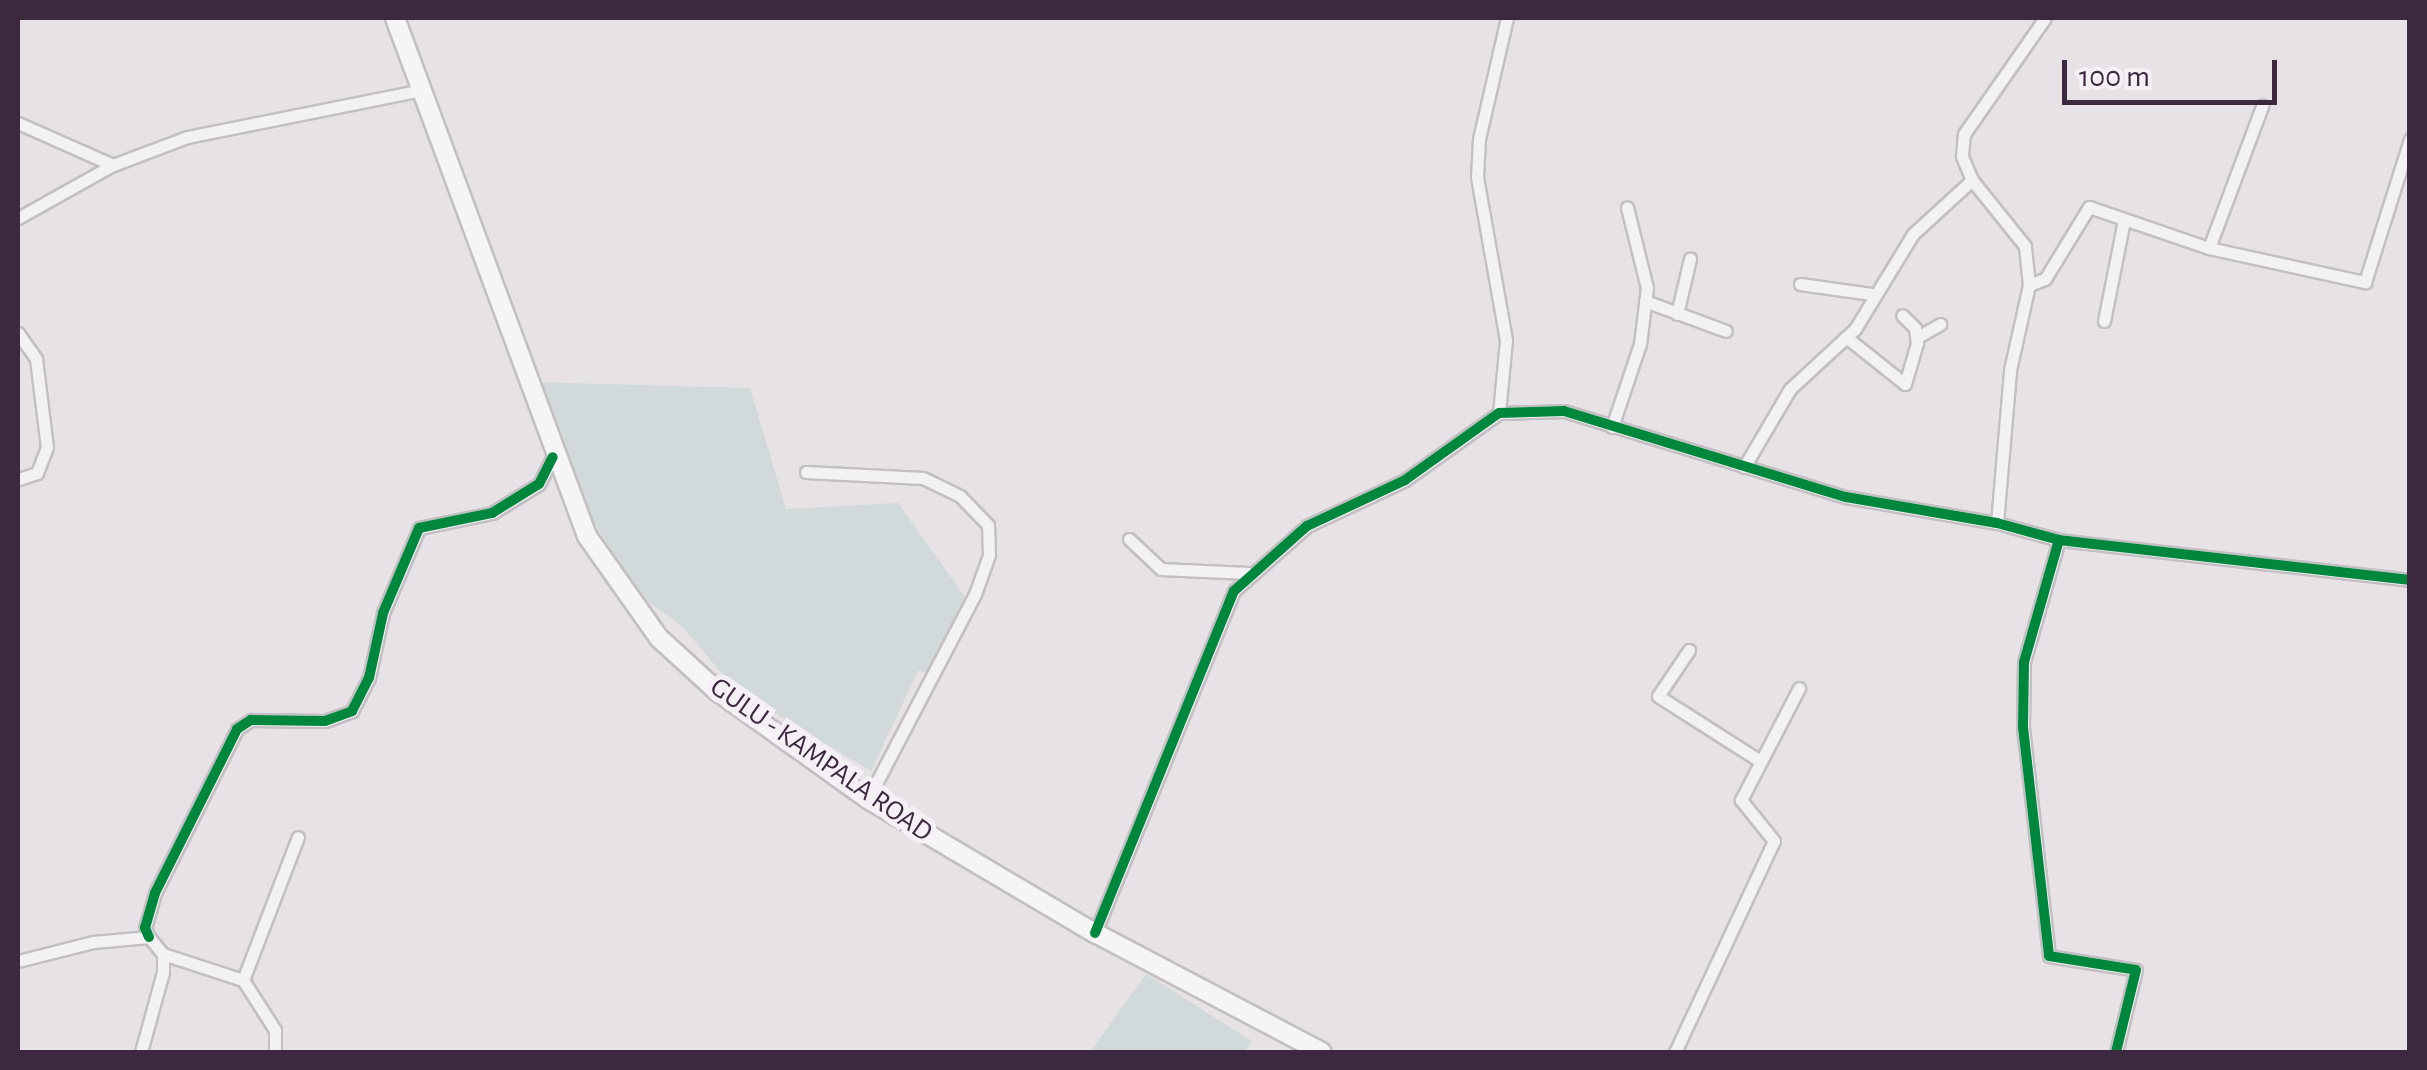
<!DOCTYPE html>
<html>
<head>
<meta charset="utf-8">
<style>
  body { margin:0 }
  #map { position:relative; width:2427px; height:1070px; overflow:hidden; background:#e6e2e6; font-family:"Alegreya Sans",sans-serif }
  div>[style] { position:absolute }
  .green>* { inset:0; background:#d2d9db }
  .roads { filter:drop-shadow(2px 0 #c3bfc3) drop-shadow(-2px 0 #c3bfc3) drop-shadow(0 2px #c3bfc3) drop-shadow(0 -2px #c3bfc3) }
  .street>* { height:11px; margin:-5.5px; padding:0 5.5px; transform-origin:5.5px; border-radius:5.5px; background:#f3f1f3 }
  .primary>* { height:18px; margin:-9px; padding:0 9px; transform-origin:9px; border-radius:9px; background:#f6f5f6 }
  .cycleway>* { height:10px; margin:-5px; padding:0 5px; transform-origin:5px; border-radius:5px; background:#00873e }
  span { translate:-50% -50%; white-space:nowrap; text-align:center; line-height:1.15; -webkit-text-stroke:10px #f5eff6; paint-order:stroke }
  .street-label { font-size:28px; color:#3d293f }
  .frame { position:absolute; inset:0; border:20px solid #3d293f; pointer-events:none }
  .scale { position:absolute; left:2062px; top:60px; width:215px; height:45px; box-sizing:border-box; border:5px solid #3d293f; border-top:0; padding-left:12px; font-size:30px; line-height:35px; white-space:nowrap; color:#3d293f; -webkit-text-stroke:8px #f5eff6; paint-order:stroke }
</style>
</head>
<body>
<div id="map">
  <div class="green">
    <i style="clip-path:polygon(532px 382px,750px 388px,786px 509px,898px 503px,965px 597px,927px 672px,918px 671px,871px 771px,735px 689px,681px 625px,641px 597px,584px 507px)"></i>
    <i style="clip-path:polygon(1146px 974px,1252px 1041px,1244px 1052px,1090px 1052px)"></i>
  </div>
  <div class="roads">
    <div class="street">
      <i style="left:18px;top:123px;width:104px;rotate:23.9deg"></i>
      <i style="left:18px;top:218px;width:109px;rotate:-29.2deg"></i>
      <i style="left:113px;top:165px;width:79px;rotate:-20.7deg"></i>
      <i style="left:187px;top:137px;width:236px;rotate:-11.3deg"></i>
      <i style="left:2209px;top:248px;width:160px;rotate:12.3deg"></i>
      <i style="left:2365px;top:282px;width:150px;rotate:-72.5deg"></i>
      <i style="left:1800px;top:284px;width:72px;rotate:8deg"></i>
      <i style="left:2029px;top:285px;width:17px;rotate:-21deg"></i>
      <i style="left:2045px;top:279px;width:84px;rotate:-58.6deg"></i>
      <i style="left:2089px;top:207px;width:127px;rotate:18.9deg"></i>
      <i style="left:2209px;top:248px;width:152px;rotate:-69.5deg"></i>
      <i style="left:1645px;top:301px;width:86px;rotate:20.3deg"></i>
      <i style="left:1677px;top:314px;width:57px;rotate:-76.7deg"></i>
      <i style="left:2104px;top:321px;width:103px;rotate:-78.8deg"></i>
      <i style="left:18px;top:333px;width:32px;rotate:55deg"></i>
      <i style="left:36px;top:359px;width:89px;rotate:82.9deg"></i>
      <i style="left:47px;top:447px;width:28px;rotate:111deg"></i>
      <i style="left:37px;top:473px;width:20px;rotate:162deg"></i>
      <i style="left:1846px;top:337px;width:75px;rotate:38.5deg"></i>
      <i style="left:1905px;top:384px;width:43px;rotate:-73.7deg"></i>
      <i style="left:1917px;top:343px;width:15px;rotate:-98deg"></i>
      <i style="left:1915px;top:328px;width:18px;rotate:-135deg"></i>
      <i style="left:1916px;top:338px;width:28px;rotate:-30deg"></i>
      <i style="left:1499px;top:413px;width:73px;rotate:-84.5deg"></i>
      <i style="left:1506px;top:340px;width:166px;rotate:-100.1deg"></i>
      <i style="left:1477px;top:177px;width:38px;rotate:-87deg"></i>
      <i style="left:1479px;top:139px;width:124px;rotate:-77deg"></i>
      <i style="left:1612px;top:427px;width:88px;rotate:-71.4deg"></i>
      <i style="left:1640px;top:344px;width:56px;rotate:-82.9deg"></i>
      <i style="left:1647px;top:288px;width:83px;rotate:-103.9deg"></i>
      <i style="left:1744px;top:467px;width:91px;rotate:-59.5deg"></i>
      <i style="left:1790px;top:389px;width:88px;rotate:-42.7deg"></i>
      <i style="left:1855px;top:329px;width:111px;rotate:-58.6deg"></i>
      <i style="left:1913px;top:234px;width:80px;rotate:-42.5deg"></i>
      <i style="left:806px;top:472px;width:117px;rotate:2.9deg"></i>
      <i style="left:923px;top:478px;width:41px;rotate:25.9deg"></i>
      <i style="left:960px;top:496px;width:40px;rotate:46deg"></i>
      <i style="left:988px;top:525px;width:30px;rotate:88deg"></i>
      <i style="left:989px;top:555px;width:41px;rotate:109.7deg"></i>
      <i style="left:975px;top:594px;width:231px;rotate:117.6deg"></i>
      <i style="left:1997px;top:523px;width:154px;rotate:-85.1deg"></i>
      <i style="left:2010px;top:370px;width:87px;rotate:-77.4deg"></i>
      <i style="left:2029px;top:285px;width:39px;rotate:-96deg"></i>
      <i style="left:2025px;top:246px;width:85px;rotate:-128.8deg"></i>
      <i style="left:1972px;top:180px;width:26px;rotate:-113deg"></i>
      <i style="left:1962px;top:156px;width:22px;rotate:-85deg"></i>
      <i style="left:1964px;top:134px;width:141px;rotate:-55.1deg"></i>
      <i style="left:1129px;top:539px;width:44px;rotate:43.2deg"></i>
      <i style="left:1161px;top:569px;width:87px;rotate:2.6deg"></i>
      <i style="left:2059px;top:540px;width:127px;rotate:106deg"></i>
      <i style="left:2024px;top:662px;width:65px;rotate:90.9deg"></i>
      <i style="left:2023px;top:727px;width:230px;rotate:83.5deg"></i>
      <i style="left:2049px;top:956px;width:88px;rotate:9.1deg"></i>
      <i style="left:2136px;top:970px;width:84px;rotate:103.7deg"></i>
      <i style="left:1689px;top:650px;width:55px;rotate:124deg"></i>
      <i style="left:1658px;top:696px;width:121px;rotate:32.5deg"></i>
      <i style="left:1095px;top:933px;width:369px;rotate:-67.9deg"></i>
      <i style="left:1234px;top:591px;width:98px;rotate:-41.7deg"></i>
      <i style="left:1307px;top:526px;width:108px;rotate:-25.1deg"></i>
      <i style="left:1405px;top:480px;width:115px;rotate:-35.5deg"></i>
      <i style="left:1499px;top:413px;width:65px;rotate:-1.8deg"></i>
      <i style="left:1564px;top:411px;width:295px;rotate:17deg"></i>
      <i style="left:1846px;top:497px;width:153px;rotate:9.8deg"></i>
      <i style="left:1997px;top:523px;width:64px;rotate:15.3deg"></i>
      <i style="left:2059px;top:540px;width:353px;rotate:6.5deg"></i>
      <i style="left:149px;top:937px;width:10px;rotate:-114deg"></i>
      <i style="left:145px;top:928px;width:36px;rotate:-74deg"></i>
      <i style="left:155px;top:893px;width:183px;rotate:-63.4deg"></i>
      <i style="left:237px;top:729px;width:17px;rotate:-33deg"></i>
      <i style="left:251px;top:720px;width:74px;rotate:0.8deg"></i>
      <i style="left:325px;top:721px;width:29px;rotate:-20deg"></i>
      <i style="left:352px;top:711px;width:37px;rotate:-63deg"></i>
      <i style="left:369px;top:678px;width:66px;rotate:-77.8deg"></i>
      <i style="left:383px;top:613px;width:92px;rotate:-67deg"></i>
      <i style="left:419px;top:528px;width:75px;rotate:-11.6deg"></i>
      <i style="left:492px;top:513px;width:55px;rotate:-31.7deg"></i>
      <i style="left:539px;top:484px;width:30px;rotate:-63deg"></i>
      <i style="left:163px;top:954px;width:84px;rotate:18deg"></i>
      <i style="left:243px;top:980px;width:59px;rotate:57.4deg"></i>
      <i style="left:275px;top:1030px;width:22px;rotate:90deg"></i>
      <i style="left:18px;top:961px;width:77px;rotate:-14.2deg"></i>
      <i style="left:93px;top:942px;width:56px;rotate:-5.1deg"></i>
      <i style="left:149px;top:937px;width:22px;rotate:51deg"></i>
      <i style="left:163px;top:954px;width:18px;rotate:90deg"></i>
      <i style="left:163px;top:972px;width:83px;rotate:105.4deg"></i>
      <i style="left:243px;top:980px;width:153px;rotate:-69deg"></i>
      <i style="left:1675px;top:1052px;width:233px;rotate:-64.9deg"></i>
      <i style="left:1774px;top:841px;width:53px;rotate:-128.8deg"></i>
      <i style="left:1741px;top:800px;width:126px;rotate:-62.6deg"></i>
    </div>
    <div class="primary">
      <i style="left:395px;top:18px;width:552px;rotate:69.66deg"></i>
      <i style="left:587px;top:536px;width:125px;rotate:54.8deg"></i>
      <i style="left:659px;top:638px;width:79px;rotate:42.4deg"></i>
      <i style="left:717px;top:691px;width:186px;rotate:35.6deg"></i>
      <i style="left:868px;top:799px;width:264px;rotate:30.6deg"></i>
      <i style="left:1095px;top:933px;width:256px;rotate:27.7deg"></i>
    </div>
  </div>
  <div class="cycleway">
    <i style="left:2059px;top:540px;width:127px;rotate:106deg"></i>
    <i style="left:2024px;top:662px;width:65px;rotate:90.9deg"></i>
    <i style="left:2023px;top:727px;width:230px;rotate:83.5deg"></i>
    <i style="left:2049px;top:956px;width:88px;rotate:9.1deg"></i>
    <i style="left:2136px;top:970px;width:84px;rotate:103.7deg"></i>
    <i style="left:1095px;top:933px;width:369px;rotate:-67.9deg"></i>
    <i style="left:1234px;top:591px;width:98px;rotate:-41.7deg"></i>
    <i style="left:1307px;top:526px;width:108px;rotate:-25.1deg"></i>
    <i style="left:1405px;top:480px;width:115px;rotate:-35.5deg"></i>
    <i style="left:1499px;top:413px;width:65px;rotate:-1.8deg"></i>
    <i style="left:1564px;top:411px;width:295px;rotate:17deg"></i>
    <i style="left:1846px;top:497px;width:153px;rotate:9.8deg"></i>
    <i style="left:1997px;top:523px;width:64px;rotate:15.3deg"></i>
    <i style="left:2059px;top:540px;width:353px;rotate:6.5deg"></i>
    <i style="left:149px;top:937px;width:10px;rotate:-114deg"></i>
    <i style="left:145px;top:928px;width:36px;rotate:-74deg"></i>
    <i style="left:155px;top:893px;width:183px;rotate:-63.4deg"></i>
    <i style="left:237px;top:729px;width:17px;rotate:-33deg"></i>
    <i style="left:251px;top:720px;width:74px;rotate:0.8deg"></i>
    <i style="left:325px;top:721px;width:29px;rotate:-20deg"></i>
    <i style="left:352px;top:711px;width:37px;rotate:-63deg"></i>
    <i style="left:369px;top:678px;width:66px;rotate:-77.8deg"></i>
    <i style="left:383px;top:613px;width:92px;rotate:-67deg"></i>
    <i style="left:419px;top:528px;width:75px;rotate:-11.6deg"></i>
    <i style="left:492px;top:513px;width:55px;rotate:-31.7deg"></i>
    <i style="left:539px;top:484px;width:30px;rotate:-63deg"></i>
  </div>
  <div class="street-label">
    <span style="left:821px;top:760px;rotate:35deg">GULU - KAMPALA ROAD</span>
  </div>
  <div class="frame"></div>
  <div class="scale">100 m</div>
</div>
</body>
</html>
